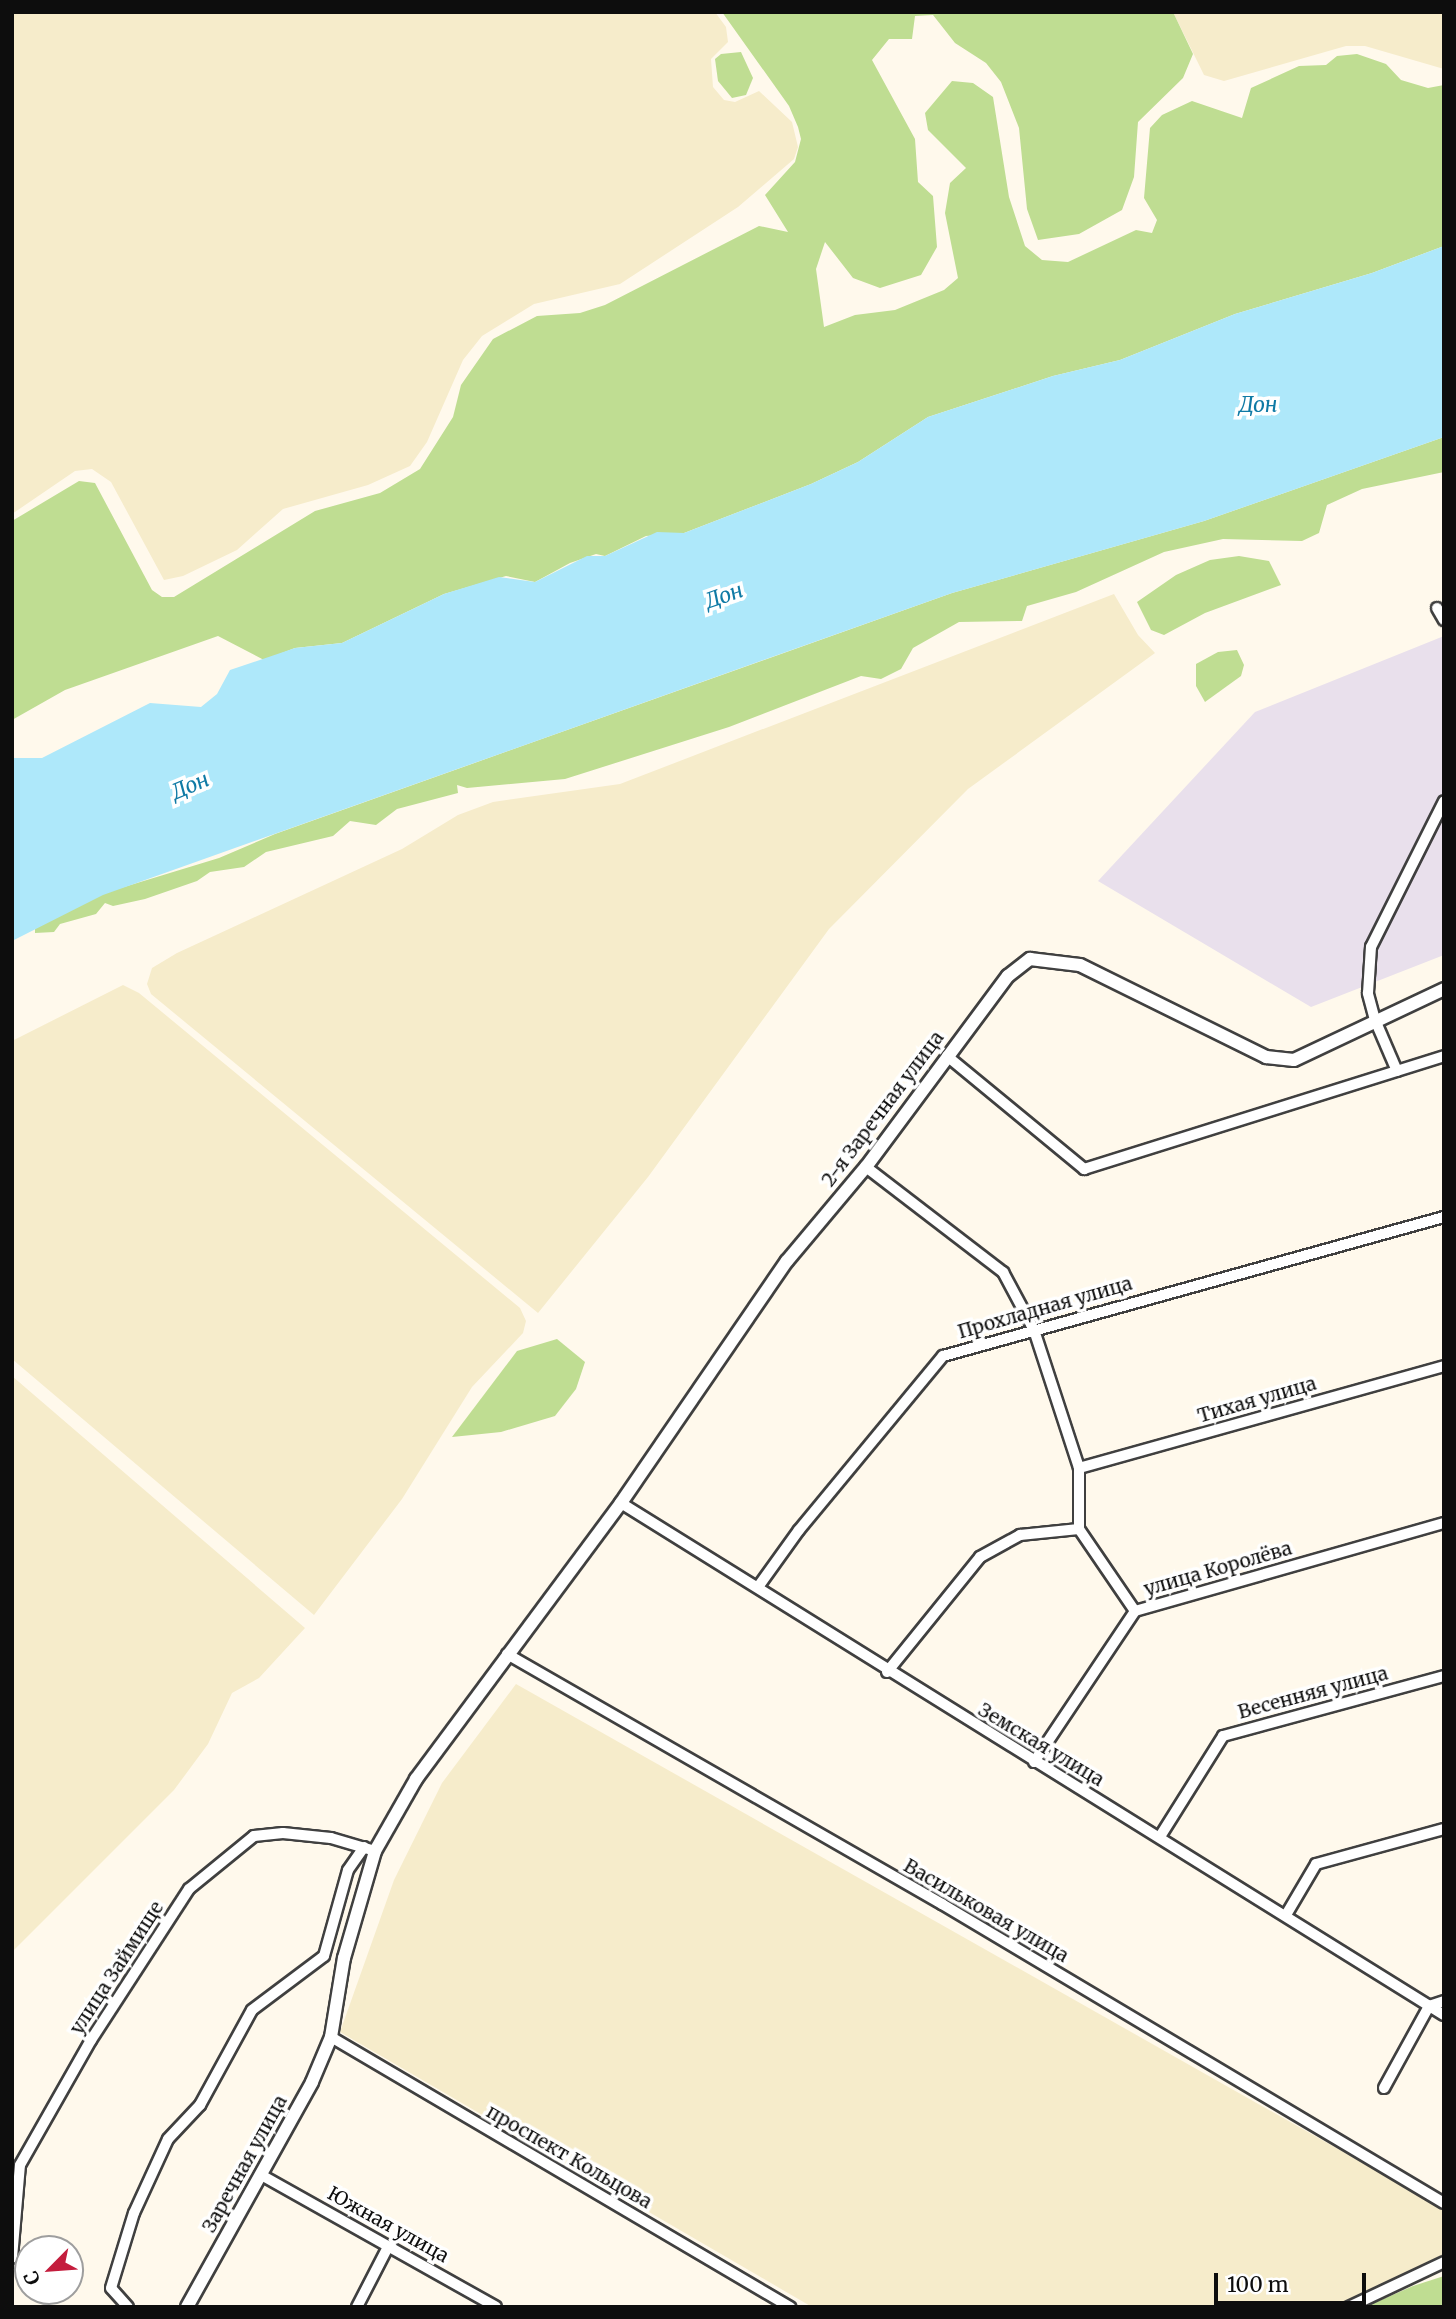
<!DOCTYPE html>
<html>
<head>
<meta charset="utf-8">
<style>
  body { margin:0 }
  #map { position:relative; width:1456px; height:2319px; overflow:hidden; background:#fff9ec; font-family:Merriweather,serif }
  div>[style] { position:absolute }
  .industrial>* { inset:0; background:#e9e0ec }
  .farmland>* { inset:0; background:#f6eccb }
  .forest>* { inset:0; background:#bfdd92 }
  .water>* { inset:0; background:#aee8fa }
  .roads { filter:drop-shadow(2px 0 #404040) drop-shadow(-2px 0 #404040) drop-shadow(0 2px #404040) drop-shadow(0 -2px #404040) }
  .minor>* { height:10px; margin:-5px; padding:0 5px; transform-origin:5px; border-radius:5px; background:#fff }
  .tertiary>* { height:12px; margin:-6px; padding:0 6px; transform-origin:6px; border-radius:6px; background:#fff }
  span { translate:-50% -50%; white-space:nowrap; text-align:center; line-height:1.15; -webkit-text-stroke:7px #fff; paint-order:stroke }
  .street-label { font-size:19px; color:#0d0d0d }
  .water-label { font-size:21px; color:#0f7aa5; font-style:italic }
  .frame { position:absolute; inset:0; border:14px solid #0d0d0d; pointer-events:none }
  .north { position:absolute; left:14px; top:2235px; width:70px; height:70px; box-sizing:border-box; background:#fff; border:2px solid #9e9e9e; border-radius:50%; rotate:245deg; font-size:19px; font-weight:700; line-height:28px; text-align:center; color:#0d0d0d }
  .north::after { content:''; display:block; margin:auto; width:24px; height:32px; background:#c41d3d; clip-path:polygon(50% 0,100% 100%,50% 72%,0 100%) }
  .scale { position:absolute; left:1214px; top:2273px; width:152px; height:32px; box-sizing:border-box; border:4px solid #0d0d0d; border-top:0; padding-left:9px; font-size:21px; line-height:24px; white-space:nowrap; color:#0d0d0d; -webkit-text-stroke:5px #fff; paint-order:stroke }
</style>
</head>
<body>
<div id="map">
  <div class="industrial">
    <i style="clip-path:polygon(1444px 636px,1444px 955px,1311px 1007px,1098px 881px,1255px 712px)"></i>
  </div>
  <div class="farmland">
    <i style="clip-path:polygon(12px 12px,715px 12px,726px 27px,728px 42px,711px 59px,713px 87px,724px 100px,735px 102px,759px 91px,792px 122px,798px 147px,794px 159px,738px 207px,620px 284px,534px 304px,482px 336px,463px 360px,427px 442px,410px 466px,368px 485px,283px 509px,237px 550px,183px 576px,164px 580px,111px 482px,92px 469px,75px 471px,12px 514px)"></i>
    <i style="clip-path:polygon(1173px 12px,1444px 12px,1444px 69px,1365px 46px,1346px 46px,1224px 81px,1204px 75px)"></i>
    <i style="clip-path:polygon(1114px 594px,1138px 635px,1155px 653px,968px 789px,829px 929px,648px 1177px,538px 1313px,151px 994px,147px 984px,152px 968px,177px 953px,402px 849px,458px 815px,493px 802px,620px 784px)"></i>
    <i style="clip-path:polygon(123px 985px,139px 993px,520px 1308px,526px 1321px,523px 1333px,472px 1387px,402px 1499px,314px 1615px,12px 1359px,12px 1041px)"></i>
    <i style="clip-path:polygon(12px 1376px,305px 1628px,259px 1678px,232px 1693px,208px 1744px,174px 1790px,12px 1952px)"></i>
    <i style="clip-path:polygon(516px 1684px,1444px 2209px,1444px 2254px,1334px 2307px,812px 2307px,340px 2032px,394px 1880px,442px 1783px)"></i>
  </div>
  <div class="forest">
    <i style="clip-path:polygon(722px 12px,1173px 12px,1193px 54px,1183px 78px,1138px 122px,1134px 177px,1122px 210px,1079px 234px,1038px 240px,1027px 209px,1019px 128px,1001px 82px,986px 63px,955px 43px,933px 15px,915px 16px,912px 39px,889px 39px,872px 60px,915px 139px,918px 182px,933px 196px,937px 247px,921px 275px,880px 288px,853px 278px,825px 242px,816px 269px,824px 327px,855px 315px,895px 310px,944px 290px,958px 278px,945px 213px,950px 183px,966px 168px,928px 130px,925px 113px,952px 81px,973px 83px,993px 97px,1009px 197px,1025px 246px,1042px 260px,1068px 262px,1136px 230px,1152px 233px,1157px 220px,1144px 198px,1150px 128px,1162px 115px,1192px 101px,1242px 118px,1251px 88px,1299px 66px,1326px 65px,1337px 56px,1357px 54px,1386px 64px,1401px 80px,1428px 88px,1444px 85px,1444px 246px,1372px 273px,1235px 314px,1120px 360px,1053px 376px,928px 417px,858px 462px,811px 484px,684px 533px,646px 536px,605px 556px,596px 554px,570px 563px,535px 582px,506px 576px,444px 594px,342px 643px,295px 648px,264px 660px,218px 636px,65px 690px,12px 720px,12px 521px,79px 481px,95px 483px,152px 590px,162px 597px,174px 597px,315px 511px,380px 493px,420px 469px,453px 417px,461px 385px,493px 339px,537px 316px,580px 313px,605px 305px,759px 226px,788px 232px,765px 195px,795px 162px,801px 139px,798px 127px,789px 106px)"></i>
    <i style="clip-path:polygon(741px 52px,753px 78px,746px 95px,732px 98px,718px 81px,715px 59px,721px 54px)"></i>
    <i style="clip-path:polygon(1444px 437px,1444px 472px,1362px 489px,1327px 505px,1319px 533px,1302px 541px,1223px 539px,1164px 552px,1076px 592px,1027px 606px,1022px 621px,959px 622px,913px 648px,901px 669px,881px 679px,861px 676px,729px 727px,565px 779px,467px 788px,457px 785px,458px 793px,397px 809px,376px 825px,350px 821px,333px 836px,266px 852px,244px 867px,210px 872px,197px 881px,145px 899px,113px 906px,105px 903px,96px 914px,60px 924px,54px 932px,35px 933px,35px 928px,101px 894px,219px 858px,275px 834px,952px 593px,1204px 521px)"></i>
    <i style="clip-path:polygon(1239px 556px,1269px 561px,1281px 585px,1205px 613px,1164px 635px,1151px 630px,1137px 602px,1176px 575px,1210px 560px)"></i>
    <i style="clip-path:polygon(1237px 650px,1244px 665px,1241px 676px,1205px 702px,1196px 686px,1196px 664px,1218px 652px)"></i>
    <i style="clip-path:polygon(557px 1339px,585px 1362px,576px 1389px,555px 1416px,501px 1432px,452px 1437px,517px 1351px)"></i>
    <i style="clip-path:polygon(1444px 2276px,1444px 2307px,1365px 2307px,1413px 2286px)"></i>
  </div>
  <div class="water">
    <i style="clip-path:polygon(1444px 246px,1444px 437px,1204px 521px,952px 593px,103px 895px,12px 941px,12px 758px,42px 758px,150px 703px,201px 707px,217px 694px,230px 670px,295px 648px,342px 643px,444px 594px,499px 577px,535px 582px,587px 556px,605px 556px,657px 532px,684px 533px,811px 484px,858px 462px,928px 417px,1053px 376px,1120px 360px,1235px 314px,1372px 273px)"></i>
  </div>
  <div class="roads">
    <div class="minor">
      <i style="left:1437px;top:608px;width:14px;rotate:60deg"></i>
      <i style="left:947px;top:1056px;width:178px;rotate:39.5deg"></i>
      <i style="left:1084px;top:1169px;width:377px;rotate:-17.4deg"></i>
      <i style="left:1397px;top:1071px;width:56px;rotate:-113.3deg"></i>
      <i style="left:1375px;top:1020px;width:28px;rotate:-105deg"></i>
      <i style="left:1368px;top:993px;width:46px;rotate:-86.3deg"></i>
      <i style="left:1371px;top:947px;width:163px;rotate:-63.4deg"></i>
      <i style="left:866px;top:1167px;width:173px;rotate:37.5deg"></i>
      <i style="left:1003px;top:1272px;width:66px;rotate:61.9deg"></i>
      <i style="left:1034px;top:1330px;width:145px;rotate:71.9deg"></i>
      <i style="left:1079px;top:1468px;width:61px;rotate:90deg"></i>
      <i style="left:1079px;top:1529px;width:99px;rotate:55.7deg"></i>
      <i style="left:1079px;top:1468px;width:379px;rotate:-15.6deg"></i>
      <i style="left:621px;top:1503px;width:969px;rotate:31.89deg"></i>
      <i style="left:758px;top:1587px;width:70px;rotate:-54.3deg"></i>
      <i style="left:799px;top:1530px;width:226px;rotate:-50.4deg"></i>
      <i style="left:943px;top:1356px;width:520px;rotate:-15.51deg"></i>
      <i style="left:507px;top:1654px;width:502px;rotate:29.89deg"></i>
      <i style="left:942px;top:1904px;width:584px;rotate:30.78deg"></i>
      <i style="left:887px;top:1672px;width:148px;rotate:-51deg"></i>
      <i style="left:980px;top:1557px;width:46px;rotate:-28.8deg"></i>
      <i style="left:1020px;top:1535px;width:59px;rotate:-5.8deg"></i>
      <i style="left:1034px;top:1762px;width:182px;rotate:-56.2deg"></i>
      <i style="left:1135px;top:1611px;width:321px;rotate:-15.9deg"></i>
      <i style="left:1161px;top:1835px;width:117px;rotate:-57.9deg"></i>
      <i style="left:1223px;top:1736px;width:229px;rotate:-15.2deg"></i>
      <i style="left:1286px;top:1915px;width:59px;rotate:-59.5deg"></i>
      <i style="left:1316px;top:1864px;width:133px;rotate:-15.3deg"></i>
      <i style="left:331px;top:2037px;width:533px;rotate:30.47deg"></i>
      <i style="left:1384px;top:2088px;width:94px;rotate:-61.2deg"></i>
      <i style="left:1429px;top:2006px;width:16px;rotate:-18deg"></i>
      <i style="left:263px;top:2176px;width:267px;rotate:29.3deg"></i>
      <i style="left:12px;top:2258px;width:93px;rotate:-85.1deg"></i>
      <i style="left:20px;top:2165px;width:144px;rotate:-60.4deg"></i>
      <i style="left:91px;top:2040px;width:180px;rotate:-57deg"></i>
      <i style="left:189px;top:1889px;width:84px;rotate:-39.2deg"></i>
      <i style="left:254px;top:1836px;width:29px;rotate:-6deg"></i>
      <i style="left:283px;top:1833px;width:48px;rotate:5.9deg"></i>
      <i style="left:331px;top:1838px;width:46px;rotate:16.5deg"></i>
      <i style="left:128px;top:2307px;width:25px;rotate:-132deg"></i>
      <i style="left:111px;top:2288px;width:78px;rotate:-73deg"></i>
      <i style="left:134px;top:2213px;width:81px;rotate:-65.3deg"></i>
      <i style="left:168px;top:2139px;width:47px;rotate:-46.7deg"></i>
      <i style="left:200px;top:2105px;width:108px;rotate:-61.3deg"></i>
      <i style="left:252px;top:2010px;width:90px;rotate:-36.9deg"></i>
      <i style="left:324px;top:1956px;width:89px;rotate:-74.4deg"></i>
      <i style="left:348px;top:1870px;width:28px;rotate:-55deg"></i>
      <i style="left:357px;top:2307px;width:68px;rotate:-62.7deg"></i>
      <i style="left:1349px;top:2307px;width:105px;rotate:-25.3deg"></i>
    </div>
    <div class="tertiary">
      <i style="left:187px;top:2307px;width:257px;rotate:-60.9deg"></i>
      <i style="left:312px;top:2082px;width:49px;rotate:-67.1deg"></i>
      <i style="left:331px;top:2037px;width:80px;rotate:-80.7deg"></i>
      <i style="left:344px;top:1958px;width:111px;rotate:-73.8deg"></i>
      <i style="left:375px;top:1851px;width:83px;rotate:-60.3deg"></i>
      <i style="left:416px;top:1779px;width:344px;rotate:-53.4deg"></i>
      <i style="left:621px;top:1503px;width:293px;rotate:-55.6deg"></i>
      <i style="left:787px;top:1261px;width:123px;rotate:-50deg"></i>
      <i style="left:866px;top:1167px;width:238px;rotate:-53.4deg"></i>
      <i style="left:1008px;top:976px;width:28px;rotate:-38deg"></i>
      <i style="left:1030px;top:959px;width:50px;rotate:6.8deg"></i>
      <i style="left:1080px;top:965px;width:208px;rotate:26.3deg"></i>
      <i style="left:1266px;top:1057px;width:28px;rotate:6deg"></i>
      <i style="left:1294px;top:1060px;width:166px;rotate:-25.3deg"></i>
    </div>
  </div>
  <div class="street-label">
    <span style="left:883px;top:1109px;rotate:-53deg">2-я Заречная улица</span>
    <span style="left:1045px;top:1308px;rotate:-16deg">Прохладная улица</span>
    <span style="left:1257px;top:1400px;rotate:-16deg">Тихая улица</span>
    <span style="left:1218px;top:1569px;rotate:-16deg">улица Королёва</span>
    <span style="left:1313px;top:1693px;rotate:-15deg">Весенняя улица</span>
    <span style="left:1041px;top:1745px;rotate:31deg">Земская улица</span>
    <span style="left:986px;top:1911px;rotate:30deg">Васильковая улица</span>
    <span style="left:117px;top:1968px;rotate:-57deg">улица Займище</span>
    <span style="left:569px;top:2157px;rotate:30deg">проспект Кольцова</span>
    <span style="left:245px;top:2164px;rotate:-61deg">Заречная улица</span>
    <span style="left:388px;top:2225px;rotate:29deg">Южная улица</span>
  </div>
  <div class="water-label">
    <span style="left:1258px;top:405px">Дон</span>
    <span style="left:724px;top:596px;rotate:-19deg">Дон</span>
    <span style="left:190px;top:786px;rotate:-23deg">Дон</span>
  </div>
  <div class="frame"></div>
  <div class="north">С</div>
  <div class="scale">100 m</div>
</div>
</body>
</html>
